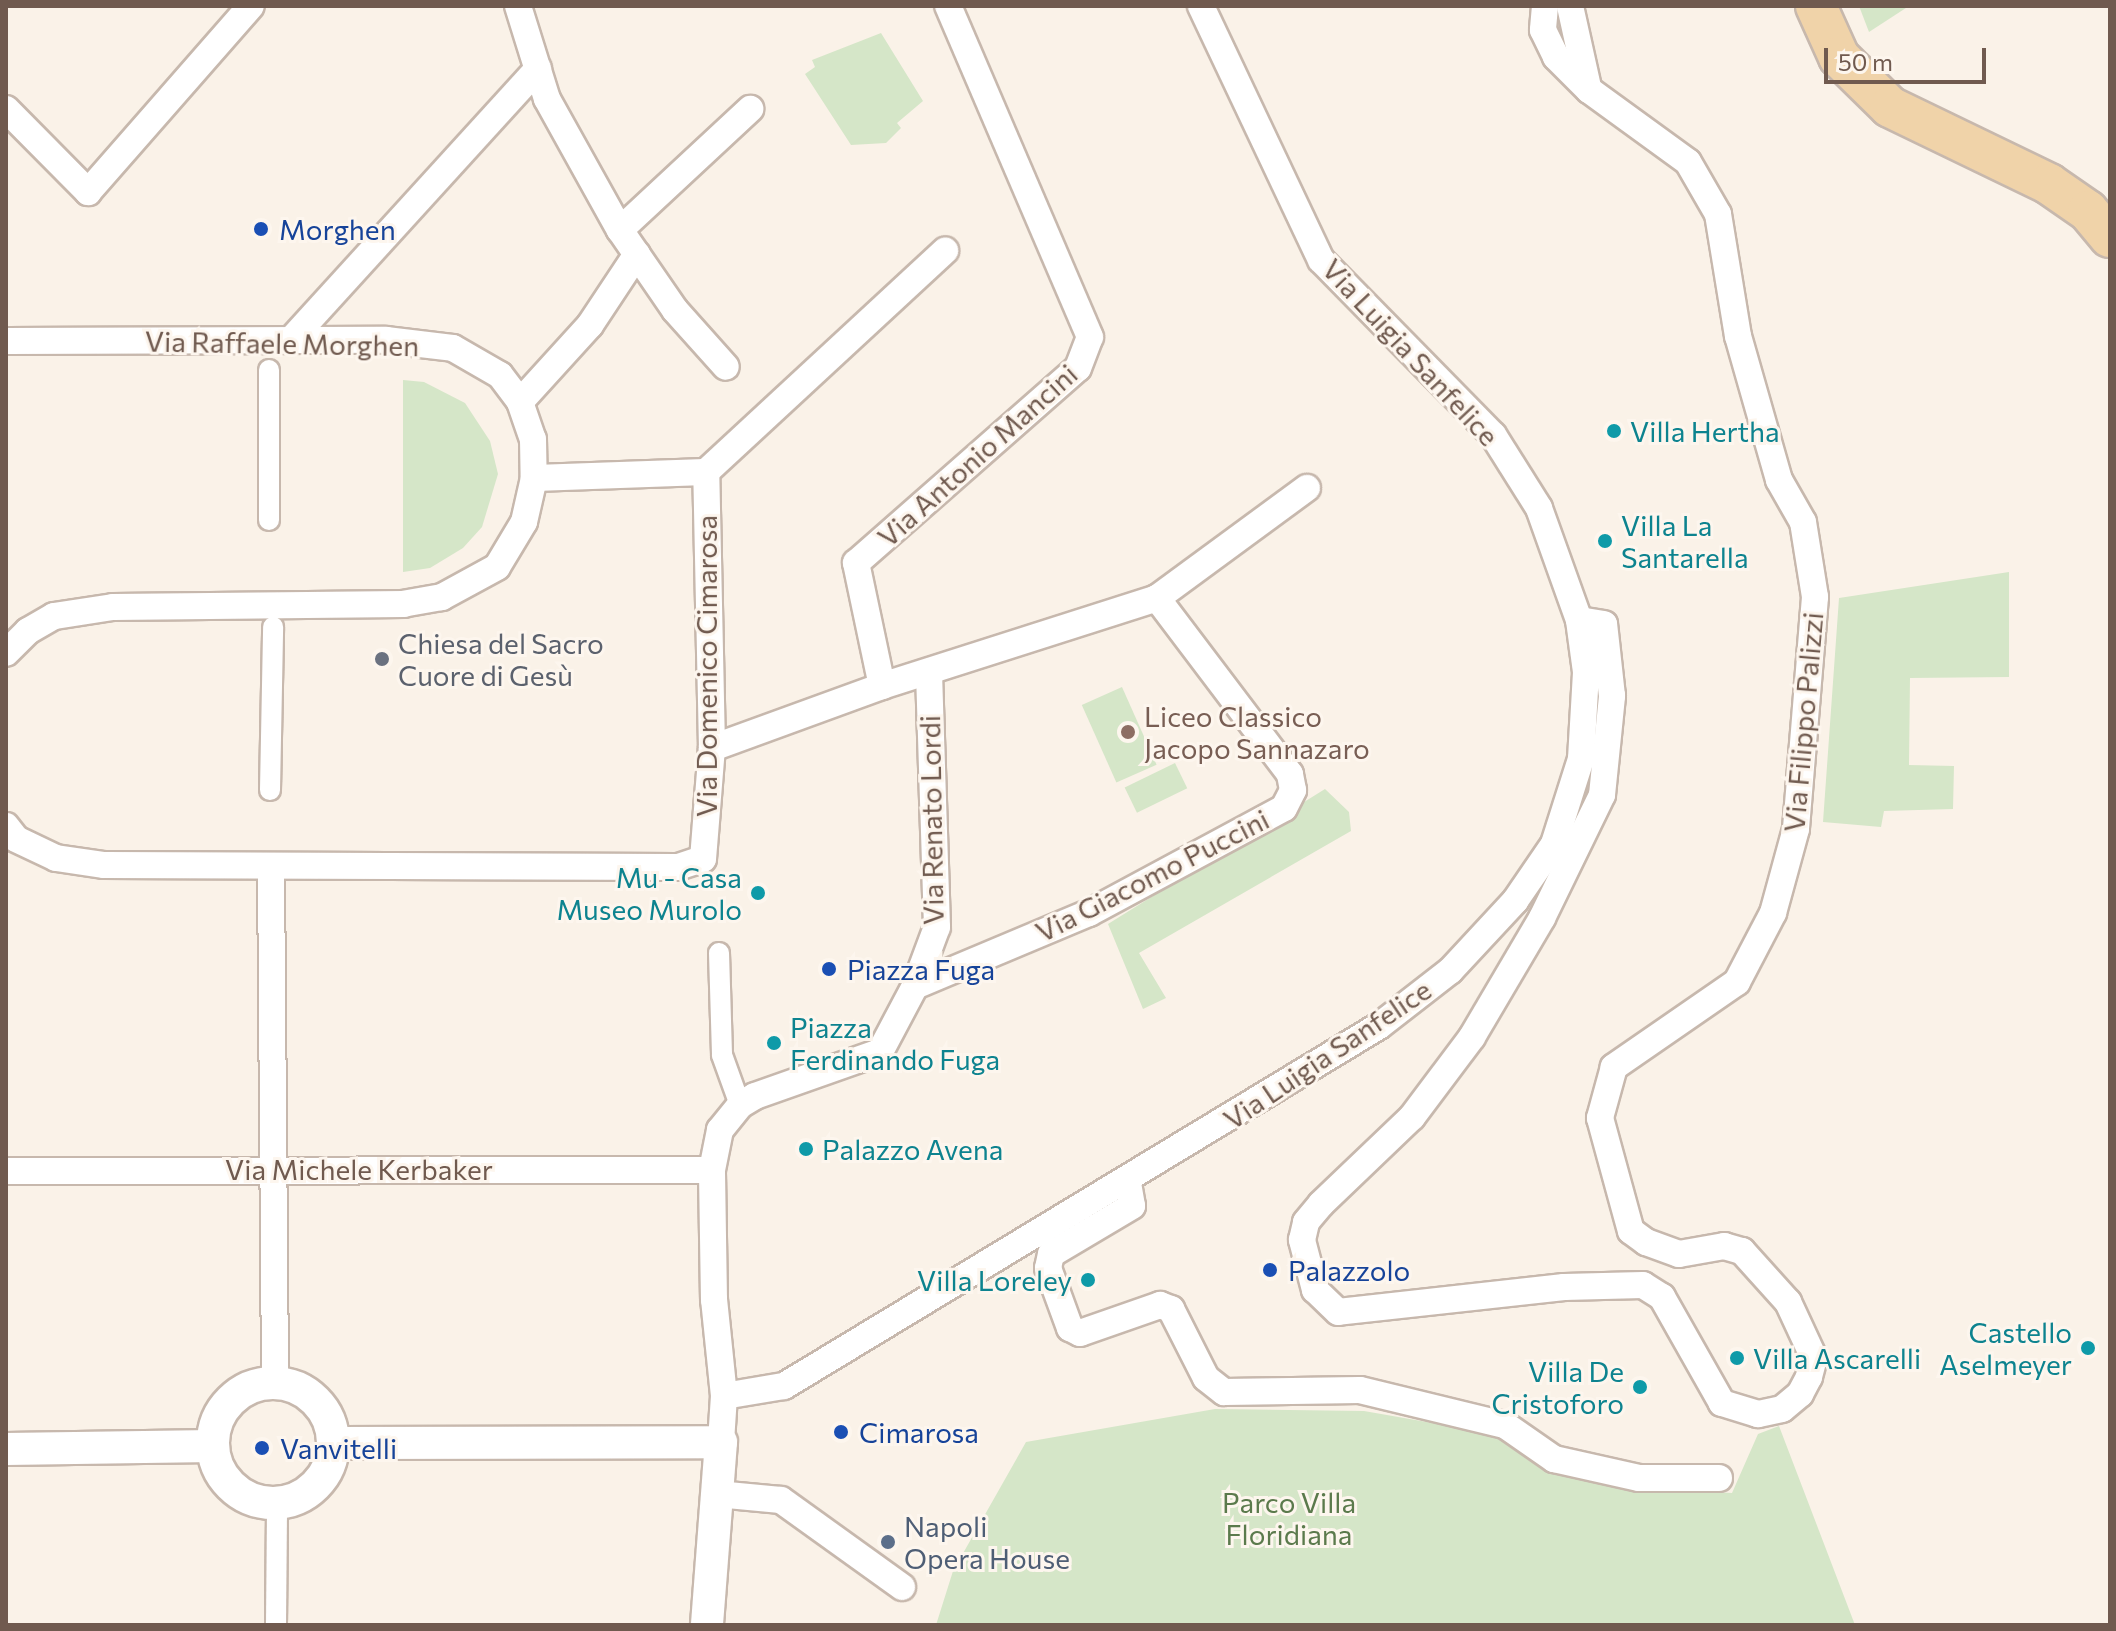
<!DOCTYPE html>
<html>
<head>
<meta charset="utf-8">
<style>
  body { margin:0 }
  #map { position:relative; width:2116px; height:1631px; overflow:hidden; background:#faf2e8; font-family:Commissioner,sans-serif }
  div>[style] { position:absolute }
  .green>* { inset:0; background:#d5e6c8; transform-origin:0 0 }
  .roads { filter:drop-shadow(2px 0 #c7b8ad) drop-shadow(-2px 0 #c7b8ad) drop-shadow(0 2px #c7b8ad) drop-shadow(0 -2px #c7b8ad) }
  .pedestrian>* { height:20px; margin:-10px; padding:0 10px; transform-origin:10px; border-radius:10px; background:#fff }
  .minor>* { height:26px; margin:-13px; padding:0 13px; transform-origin:13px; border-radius:13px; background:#fff }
  .tertiary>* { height:32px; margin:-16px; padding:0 16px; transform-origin:16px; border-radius:16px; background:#fff }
  .tertiary>.ring { margin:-16px; padding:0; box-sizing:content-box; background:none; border:32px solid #fff; border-radius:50% }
  .primary>* { height:40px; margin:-20px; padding:0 20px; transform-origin:20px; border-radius:20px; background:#f0d3a9 }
  .dots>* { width:22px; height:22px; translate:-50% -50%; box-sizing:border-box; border:4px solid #fdf6ee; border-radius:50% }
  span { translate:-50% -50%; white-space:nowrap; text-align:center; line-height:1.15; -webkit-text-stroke:6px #fdf6ee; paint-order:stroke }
  .transit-label { font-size:28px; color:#164399 }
  .left { translate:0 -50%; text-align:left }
  .street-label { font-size:28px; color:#705a4f }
  .culture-label { font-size:28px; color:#0d838f }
  .right { translate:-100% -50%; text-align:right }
  .worship-label { font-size:28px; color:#5b616d }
  .education-label { font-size:28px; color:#785e54 }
  .park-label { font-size:28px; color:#5b7a4c }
  .service-label { font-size:28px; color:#4e5e75 }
  .frame { position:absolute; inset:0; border:8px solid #705a4f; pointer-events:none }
  .scale { position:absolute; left:1824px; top:48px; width:162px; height:36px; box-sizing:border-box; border:4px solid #705a4f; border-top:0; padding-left:10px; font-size:24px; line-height:28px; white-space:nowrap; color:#705a4f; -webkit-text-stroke:6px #fdf6ee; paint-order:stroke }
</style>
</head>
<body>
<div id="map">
  <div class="green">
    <i style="clip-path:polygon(1859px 6px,1909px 6px,1869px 32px)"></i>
    <i style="clip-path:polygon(881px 33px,923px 101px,897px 123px,901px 128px,886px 143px,851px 145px,805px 74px,815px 67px,812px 60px)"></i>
    <i style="clip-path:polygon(403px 380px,424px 382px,465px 403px,490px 441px,498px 474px,482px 527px,463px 548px,430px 568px,403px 572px)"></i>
    <i style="clip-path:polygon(2009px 572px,2009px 677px,1910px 678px,1909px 765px,1954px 766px,1953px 809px,1884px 811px,1881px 827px,1823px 822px,1839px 598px)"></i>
    <i style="left:1122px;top:687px;width:85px;height:44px;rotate:66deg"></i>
    <i style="left:1175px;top:763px;width:28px;height:56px;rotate:64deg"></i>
    <i style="clip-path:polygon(1325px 789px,1349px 812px,1351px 831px,1139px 953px,1166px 998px,1143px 1009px,1108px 924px)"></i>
    <i style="clip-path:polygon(1215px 1409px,1364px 1411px,1484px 1432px,1551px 1466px,1662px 1489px,1732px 1493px,1758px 1434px,1779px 1426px,1855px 1625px,936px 1625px,953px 1571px,1026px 1442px)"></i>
  </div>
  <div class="roads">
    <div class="pedestrian">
      <i style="left:269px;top:370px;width:150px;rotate:90deg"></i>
      <i style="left:270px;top:790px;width:163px;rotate:-88.9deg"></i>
      <i style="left:719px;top:953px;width:102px;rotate:88.3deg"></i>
      <i style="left:722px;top:1055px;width:53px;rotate:70.2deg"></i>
      <i style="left:276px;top:1625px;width:122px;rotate:-89.5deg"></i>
    </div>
    <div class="minor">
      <i style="left:518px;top:6px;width:97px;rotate:72.7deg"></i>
      <i style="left:547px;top:99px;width:150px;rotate:60.9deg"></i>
      <i style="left:620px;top:230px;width:97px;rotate:55.5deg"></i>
      <i style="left:675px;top:310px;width:76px;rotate:48.2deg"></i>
      <i style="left:1545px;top:6px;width:24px;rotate:95deg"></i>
      <i style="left:1543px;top:30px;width:30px;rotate:64deg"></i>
      <i style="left:1556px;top:57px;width:47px;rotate:45deg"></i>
      <i style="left:1589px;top:90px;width:122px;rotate:36deg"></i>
      <i style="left:1688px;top:162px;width:60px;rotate:60deg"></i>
      <i style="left:1718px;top:214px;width:124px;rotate:80.7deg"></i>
      <i style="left:1738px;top:336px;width:150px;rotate:74.1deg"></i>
      <i style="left:1779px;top:480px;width:48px;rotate:60.3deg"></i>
      <i style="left:1803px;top:522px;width:76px;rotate:80.9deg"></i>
      <i style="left:1815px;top:597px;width:233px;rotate:94.7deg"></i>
      <i style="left:1796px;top:829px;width:87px;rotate:105.3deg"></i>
      <i style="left:1773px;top:913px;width:78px;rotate:117.6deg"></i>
      <i style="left:1737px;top:982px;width:150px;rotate:145.4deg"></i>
      <i style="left:1614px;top:1067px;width:53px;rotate:105.4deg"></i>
      <i style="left:1600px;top:1118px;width:117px;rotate:74.7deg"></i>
      <i style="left:1631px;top:1231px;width:19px;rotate:36deg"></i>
      <i style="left:1646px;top:1242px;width:35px;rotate:20deg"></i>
      <i style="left:1679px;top:1254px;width:46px;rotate:-10.1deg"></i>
      <i style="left:1724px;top:1246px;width:19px;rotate:16deg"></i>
      <i style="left:1742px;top:1251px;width:69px;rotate:48deg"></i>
      <i style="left:1788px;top:1302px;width:62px;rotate:65.1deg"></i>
      <i style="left:1814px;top:1358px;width:20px;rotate:105deg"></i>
      <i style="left:1809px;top:1377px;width:19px;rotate:118deg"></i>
      <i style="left:1800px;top:1394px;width:23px;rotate:140deg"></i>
      <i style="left:1782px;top:1409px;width:25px;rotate:168deg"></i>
      <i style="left:1758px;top:1414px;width:38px;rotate:-163deg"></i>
      <i style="left:1722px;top:1403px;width:122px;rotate:-119.5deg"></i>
      <i style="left:1662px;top:1297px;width:22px;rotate:-148deg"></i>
      <i style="left:1643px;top:1285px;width:79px;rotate:178.5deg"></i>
      <i style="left:1564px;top:1287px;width:227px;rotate:173.7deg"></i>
      <i style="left:1338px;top:1312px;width:32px;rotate:-136deg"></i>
      <i style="left:1315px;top:1290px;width:52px;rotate:-104.6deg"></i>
      <i style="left:1302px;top:1240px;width:18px;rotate:-77deg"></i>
      <i style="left:1306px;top:1222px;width:23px;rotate:-50deg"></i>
      <i style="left:1321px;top:1204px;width:126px;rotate:-43.7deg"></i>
      <i style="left:1412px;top:1117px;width:100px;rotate:-53.1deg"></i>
      <i style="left:1472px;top:1037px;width:138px;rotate:-59.5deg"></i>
      <i style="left:1542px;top:918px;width:137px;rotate:-64deg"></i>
      <i style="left:1602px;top:795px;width:100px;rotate:-84.2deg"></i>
      <i style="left:1612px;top:696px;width:72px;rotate:-96.3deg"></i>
      <i style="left:1604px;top:624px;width:25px;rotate:-171deg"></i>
      <i style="left:1570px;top:6px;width:83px;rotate:77.5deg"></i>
      <i style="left:6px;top:109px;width:117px;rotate:45.3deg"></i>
      <i style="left:88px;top:192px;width:247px;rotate:-48.8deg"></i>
      <i style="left:620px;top:230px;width:178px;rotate:-42.9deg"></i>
      <i style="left:291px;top:340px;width:367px;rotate:-47.7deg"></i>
      <i style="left:6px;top:341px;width:380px;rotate:-0.2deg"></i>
      <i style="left:386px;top:340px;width:67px;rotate:6.8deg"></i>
      <i style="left:453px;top:348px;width:54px;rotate:29.9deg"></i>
      <i style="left:500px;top:375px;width:34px;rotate:53deg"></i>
      <i style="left:520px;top:402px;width:39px;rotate:71deg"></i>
      <i style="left:533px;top:439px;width:39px;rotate:89deg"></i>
      <i style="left:534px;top:478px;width:45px;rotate:102.8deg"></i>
      <i style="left:524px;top:522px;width:52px;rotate:121deg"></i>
      <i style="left:497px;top:567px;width:63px;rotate:151.4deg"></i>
      <i style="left:442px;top:597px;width:39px;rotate:170deg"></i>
      <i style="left:404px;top:604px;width:291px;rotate:179.4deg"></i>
      <i style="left:113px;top:607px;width:60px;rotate:171.3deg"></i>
      <i style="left:54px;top:616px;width:30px;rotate:150deg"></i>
      <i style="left:28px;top:631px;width:31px;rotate:135deg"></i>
      <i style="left:520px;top:402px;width:104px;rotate:-47.7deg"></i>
      <i style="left:590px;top:325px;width:85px;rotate:-56.5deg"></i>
      <i style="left:534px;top:478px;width:172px;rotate:-2deg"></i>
      <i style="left:706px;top:472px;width:326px;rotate:-42.8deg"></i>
      <i style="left:882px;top:686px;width:126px;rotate:-101.9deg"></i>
      <i style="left:856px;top:563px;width:295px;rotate:-41.3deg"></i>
      <i style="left:1078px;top:368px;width:33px;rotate:-69deg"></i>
      <i style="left:1090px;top:337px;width:360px;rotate:-113.2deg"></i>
      <i style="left:712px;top:748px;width:181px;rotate:-20deg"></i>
      <i style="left:882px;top:686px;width:289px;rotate:-17.7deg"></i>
      <i style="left:1157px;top:598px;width:186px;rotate:-36.3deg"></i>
      <i style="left:6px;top:826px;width:16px;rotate:52deg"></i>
      <i style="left:16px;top:839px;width:44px;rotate:25.4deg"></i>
      <i style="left:56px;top:858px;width:49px;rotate:8.3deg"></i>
      <i style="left:104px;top:865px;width:574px;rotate:0.2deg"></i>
      <i style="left:678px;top:867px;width:26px;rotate:-18deg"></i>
      <i style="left:703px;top:859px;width:111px;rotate:-85.4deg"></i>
      <i style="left:712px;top:748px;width:276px;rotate:-91.2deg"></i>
      <i style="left:271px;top:868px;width:515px;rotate:89.55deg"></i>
      <i style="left:915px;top:986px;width:189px;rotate:-22.8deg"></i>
      <i style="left:1089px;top:913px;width:221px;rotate:-28.3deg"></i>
      <i style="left:1284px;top:808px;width:20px;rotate:-63deg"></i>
      <i style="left:1293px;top:790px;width:16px;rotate:-101deg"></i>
      <i style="left:1290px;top:774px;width:221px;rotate:-127.1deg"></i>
      <i style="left:6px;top:1171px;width:706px;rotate:-0.08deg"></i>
      <i style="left:1128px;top:1183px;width:23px;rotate:80deg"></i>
      <i style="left:1132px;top:1206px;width:94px;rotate:149.3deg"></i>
      <i style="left:1051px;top:1254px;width:14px;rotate:102deg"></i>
      <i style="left:1048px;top:1268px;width:64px;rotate:69.9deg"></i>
      <i style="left:1070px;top:1328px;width:11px;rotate:27deg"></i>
      <i style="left:1080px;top:1333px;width:85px;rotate:-19.3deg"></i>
      <i style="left:1160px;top:1305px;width:12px;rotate:20deg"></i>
      <i style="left:1171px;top:1309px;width:77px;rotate:63.1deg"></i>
      <i style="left:1206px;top:1378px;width:23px;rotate:38deg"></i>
      <i style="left:1224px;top:1392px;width:136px;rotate:-0.8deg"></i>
      <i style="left:1360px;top:1390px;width:149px;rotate:13.6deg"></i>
      <i style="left:1505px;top:1425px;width:60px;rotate:34.8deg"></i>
      <i style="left:1554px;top:1459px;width:87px;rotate:12.6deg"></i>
      <i style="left:1639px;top:1478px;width:80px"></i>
      <i style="left:724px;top:1396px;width:61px;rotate:-9.5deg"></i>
      <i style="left:784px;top:1386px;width:695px;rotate:-31.18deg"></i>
      <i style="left:1379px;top:1026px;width:90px;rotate:-37.8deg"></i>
      <i style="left:1450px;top:971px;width:96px;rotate:-47.1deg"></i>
      <i style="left:1515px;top:901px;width:69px;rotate:-55.6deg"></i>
      <i style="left:1554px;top:844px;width:89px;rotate:-72.4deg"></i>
      <i style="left:1581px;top:759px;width:87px;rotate:-86.7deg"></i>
      <i style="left:1586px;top:672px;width:52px;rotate:-97.7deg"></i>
      <i style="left:1579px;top:620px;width:119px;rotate:-109.7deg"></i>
      <i style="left:1539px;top:508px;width:86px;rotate:-122.2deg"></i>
      <i style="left:1493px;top:435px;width:245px;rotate:-134.5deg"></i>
      <i style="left:1321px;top:260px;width:281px;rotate:-115.3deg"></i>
      <i style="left:721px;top:1442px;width:46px;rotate:-86.3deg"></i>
      <i style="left:724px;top:1396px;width:97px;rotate:-95.9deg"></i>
      <i style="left:714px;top:1300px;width:130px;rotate:-90.9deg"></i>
      <i style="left:712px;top:1170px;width:41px;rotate:-78.7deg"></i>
      <i style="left:720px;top:1130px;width:32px;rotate:-51deg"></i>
      <i style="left:740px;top:1105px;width:17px;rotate:-31deg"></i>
      <i style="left:755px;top:1096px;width:133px;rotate:-19.4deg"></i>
      <i style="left:880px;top:1052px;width:75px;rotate:-62.1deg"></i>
      <i style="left:915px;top:986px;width:63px;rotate:-69.6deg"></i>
      <i style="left:937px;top:927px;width:254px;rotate:-91.8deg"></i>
      <i style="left:717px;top:1494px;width:64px;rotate:5.4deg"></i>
      <i style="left:781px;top:1500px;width:149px;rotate:35.7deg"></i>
    </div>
    <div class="tertiary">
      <i class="ring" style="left:213px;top:1383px;width:88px;height:88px"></i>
      <i style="left:333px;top:1443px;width:388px;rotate:-0.1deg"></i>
      <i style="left:721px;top:1442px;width:184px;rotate:94.4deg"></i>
      <i style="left:6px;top:1449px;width:207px;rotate:-0.8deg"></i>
    </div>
    <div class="primary">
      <i style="left:1816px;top:6px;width:56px;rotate:65.7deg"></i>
      <i style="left:1839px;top:57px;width:71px;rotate:44.4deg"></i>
      <i style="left:1890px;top:107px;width:177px;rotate:25.8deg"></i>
      <i style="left:2049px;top:184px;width:47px;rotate:34.7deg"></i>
      <i style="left:2088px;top:211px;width:34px;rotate:50deg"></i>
    </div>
  </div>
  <div class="dots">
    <i style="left:261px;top:229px;background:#1a4fb4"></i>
    <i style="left:1614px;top:431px;background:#0f9aa8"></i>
    <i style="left:1605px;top:541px;background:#0f9aa8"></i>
    <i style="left:382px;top:659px;background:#6b7280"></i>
    <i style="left:1128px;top:732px;background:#8d6e63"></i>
    <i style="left:758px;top:893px;background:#0f9aa8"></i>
    <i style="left:829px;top:969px;background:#1a4fb4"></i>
    <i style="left:774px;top:1043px;background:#0f9aa8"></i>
    <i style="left:806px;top:1149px;background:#0f9aa8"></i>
    <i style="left:1270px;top:1270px;background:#1a4fb4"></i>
    <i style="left:1088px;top:1280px;background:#0f9aa8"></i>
    <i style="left:2088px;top:1348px;background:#0f9aa8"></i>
    <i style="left:1737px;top:1358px;background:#0f9aa8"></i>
    <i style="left:1640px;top:1387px;background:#0f9aa8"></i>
    <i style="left:841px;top:1432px;background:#1a4fb4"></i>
    <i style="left:262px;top:1448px;background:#1a4fb4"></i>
    <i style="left:888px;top:1542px;background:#5c6f8a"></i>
  </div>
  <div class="transit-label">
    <span class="left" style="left:279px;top:229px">Morghen</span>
    <span class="left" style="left:847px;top:969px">Piazza Fuga</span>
    <span class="left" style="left:1288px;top:1270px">Palazzolo</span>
    <span class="left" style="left:859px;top:1432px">Cimarosa</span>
    <span class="left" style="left:280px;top:1448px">Vanvitelli</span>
  </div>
  <div class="street-label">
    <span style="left:282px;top:343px;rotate:1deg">Via Raffaele Morghen</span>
    <span style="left:1411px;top:352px;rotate:47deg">Via Luigia Sanfelice</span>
    <span style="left:977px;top:455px;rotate:-42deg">Via Antonio Mancini</span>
    <span style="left:706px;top:666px;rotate:-90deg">Via Domenico Cimarosa</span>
    <span style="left:1803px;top:722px;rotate:-85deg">Via Filippo Palizzi</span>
    <span style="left:931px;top:820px;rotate:-91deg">Via Renato Lordi</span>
    <span style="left:1152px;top:875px;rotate:-27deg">Via Giacomo Puccini</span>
    <span style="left:1327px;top:1054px;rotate:-34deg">Via Luigia Sanfelice</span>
    <span style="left:359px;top:1169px">Via Michele Kerbaker</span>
  </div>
  <div class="culture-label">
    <span class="left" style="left:1630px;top:431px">Villa Hertha</span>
    <span class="left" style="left:1621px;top:541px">Villa La<br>Santarella</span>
    <span class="right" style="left:742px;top:893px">Mu - Casa<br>Museo Murolo</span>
    <span class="left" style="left:790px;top:1043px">Piazza<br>Ferdinando Fuga</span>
    <span class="left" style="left:822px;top:1149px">Palazzo Avena</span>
    <span class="right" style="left:1072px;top:1280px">Villa Loreley</span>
    <span class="right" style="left:2072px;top:1348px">Castello<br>Aselmeyer</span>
    <span class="left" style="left:1753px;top:1358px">Villa Ascarelli</span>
    <span class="right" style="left:1624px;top:1387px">Villa De<br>Cristoforo</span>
  </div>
  <div class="worship-label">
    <span class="left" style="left:398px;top:659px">Chiesa del Sacro<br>Cuore di Gesù</span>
  </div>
  <div class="education-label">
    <span class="left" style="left:1144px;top:732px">Liceo Classico<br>Jacopo Sannazaro</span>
  </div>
  <div class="park-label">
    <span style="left:1289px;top:1518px">Parco Villa<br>Floridiana</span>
  </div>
  <div class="service-label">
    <span class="left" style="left:904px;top:1542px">Napoli<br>Opera House</span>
  </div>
  <div class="frame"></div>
  <div class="scale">50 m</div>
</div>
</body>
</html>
